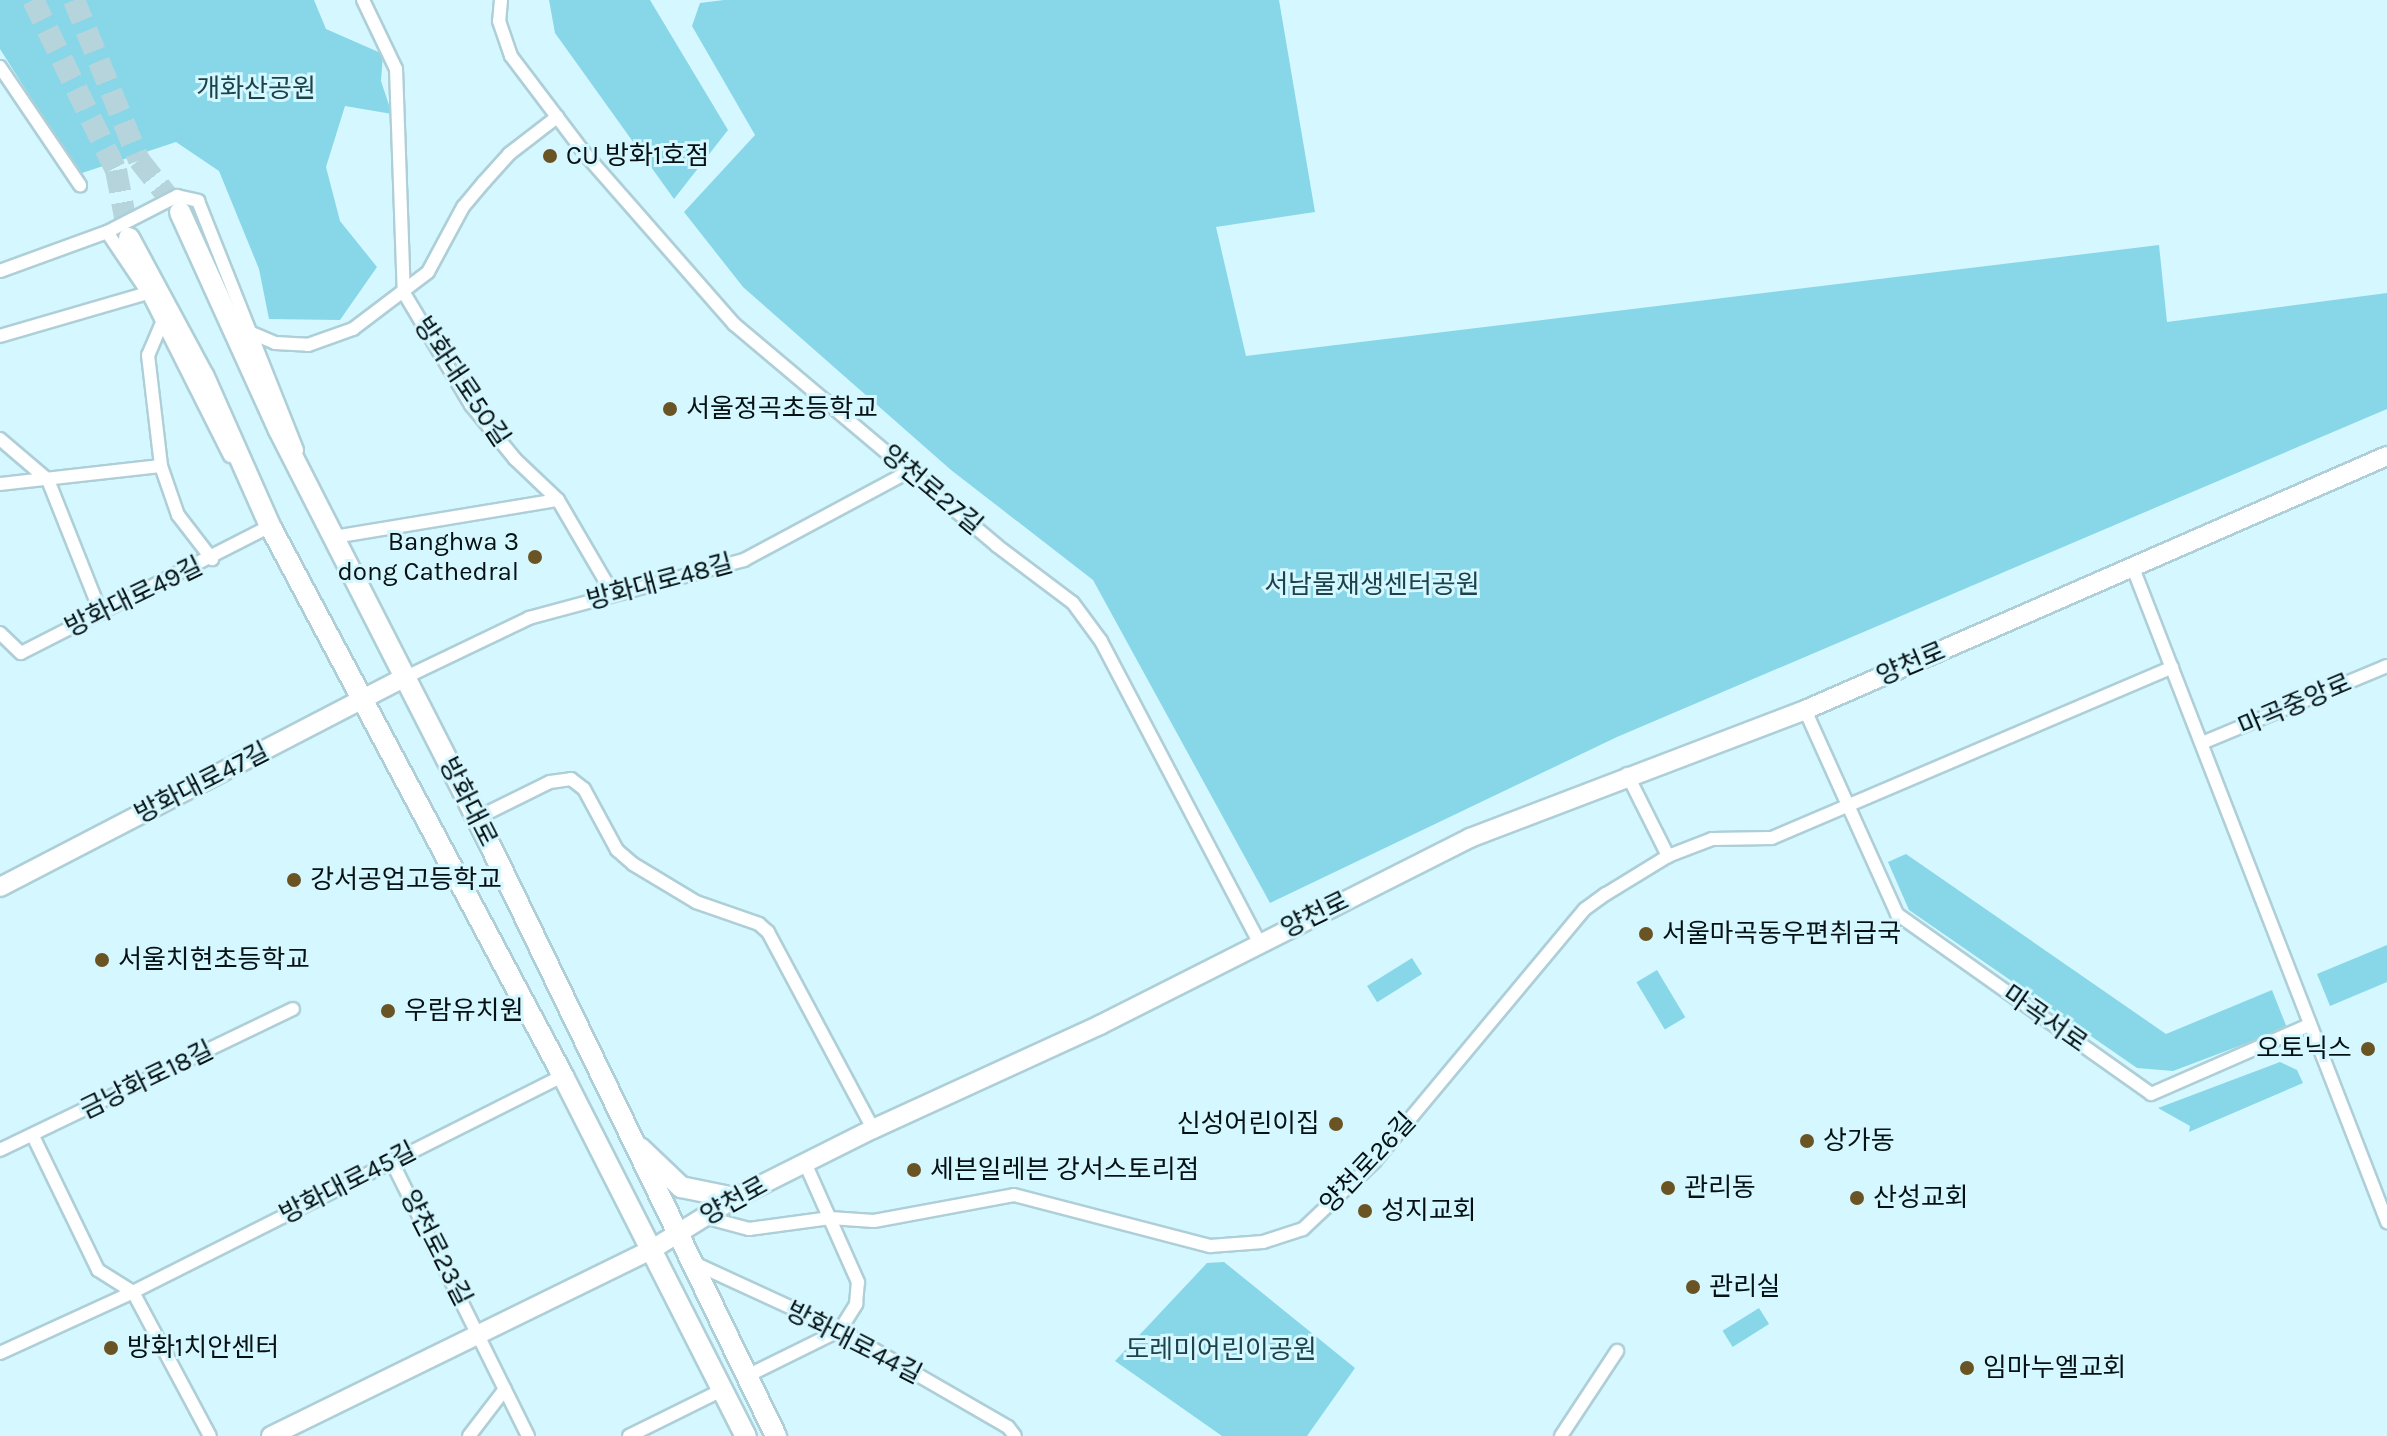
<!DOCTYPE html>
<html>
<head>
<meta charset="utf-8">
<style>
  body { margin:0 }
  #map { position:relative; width:2387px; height:1436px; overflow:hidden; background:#d5f7ff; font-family:Karla,"Noto Sans KR",sans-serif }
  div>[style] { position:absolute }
  .green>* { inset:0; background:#88d7e8; transform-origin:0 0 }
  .highway-tunnel>* { height:22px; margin-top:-11px; transform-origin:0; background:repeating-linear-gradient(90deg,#b6d4dc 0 22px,transparent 0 33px) }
  .roads { filter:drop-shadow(2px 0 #aecfd7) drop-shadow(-2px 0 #aecfd7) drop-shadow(0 2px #aecfd7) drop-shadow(0 -2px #aecfd7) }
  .street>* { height:12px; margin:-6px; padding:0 6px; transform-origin:6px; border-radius:6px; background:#fff }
  .secondary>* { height:18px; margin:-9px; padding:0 9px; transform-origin:9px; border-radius:9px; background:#fff }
  .primary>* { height:20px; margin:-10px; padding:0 10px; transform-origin:10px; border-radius:10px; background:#fff }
  .dots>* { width:22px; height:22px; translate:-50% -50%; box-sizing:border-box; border:4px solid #d5f7ff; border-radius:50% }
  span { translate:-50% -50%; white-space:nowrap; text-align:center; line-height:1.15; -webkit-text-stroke:6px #d5f7ff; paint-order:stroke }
  .park-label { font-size:26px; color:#1c424a }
  .poi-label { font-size:26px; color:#051113 }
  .left { translate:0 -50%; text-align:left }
  .right { translate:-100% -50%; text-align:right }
  .street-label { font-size:26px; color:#051113 }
</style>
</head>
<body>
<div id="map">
  <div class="green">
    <i style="clip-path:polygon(0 0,314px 0,326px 29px,383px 54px,381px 81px,392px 114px,345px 106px,326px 167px,340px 221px,377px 267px,340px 320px,269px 319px,259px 269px,219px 171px,176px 142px,79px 174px,0 49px)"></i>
    <i style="clip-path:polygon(549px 0,650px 0,728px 130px,674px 199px,555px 33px)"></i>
    <i style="clip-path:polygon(724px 0,1279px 0,1315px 212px,1216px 227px,1246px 356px,2159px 245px,2167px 322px,2387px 293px,2387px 409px,1617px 737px,1270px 903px,1093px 580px,951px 470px,743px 287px,684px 212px,755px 135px,692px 26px,700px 3px)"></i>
    <i style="clip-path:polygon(1906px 854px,2166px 1034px,2272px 990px,2287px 1028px,2173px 1071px,2137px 1068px,1909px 910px,1888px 862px)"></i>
    <i style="clip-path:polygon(2387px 945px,2387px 982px,2330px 1006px,2317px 974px)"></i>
    <i style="left:1412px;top:958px;width:19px;height:53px;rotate:58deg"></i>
    <i style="left:1657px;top:970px;width:55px;height:24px;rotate:59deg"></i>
    <i style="clip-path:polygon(2280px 1062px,2297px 1070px,2303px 1083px,2189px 1132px,2190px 1126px,2158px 1108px)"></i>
    <i style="clip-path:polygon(1224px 1262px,1355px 1368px,1307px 1436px,1222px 1436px,1115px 1361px,1207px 1263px)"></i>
    <i style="left:1759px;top:1308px;width:19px;height:43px;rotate:58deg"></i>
  </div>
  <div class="highway-tunnel">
    <i style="left:33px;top:0;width:189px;rotate:64deg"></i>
    <i style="left:116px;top:170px;width:69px;rotate:79.2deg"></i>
    <i style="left:74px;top:0;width:173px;rotate:67.9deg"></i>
    <i style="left:139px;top:160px;width:66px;rotate:51.7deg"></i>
  </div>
  <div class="roads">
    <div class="street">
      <i style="left:363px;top:0;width:76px;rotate:64.4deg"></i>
      <i style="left:396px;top:69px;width:224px;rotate:88deg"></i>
      <i style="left:404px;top:293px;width:131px;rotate:59.1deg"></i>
      <i style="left:471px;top:405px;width:70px;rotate:50.8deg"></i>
      <i style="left:515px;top:459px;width:59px;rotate:43.6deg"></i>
      <i style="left:501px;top:0;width:21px;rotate:95deg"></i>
      <i style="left:499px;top:21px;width:37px;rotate:71deg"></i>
      <i style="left:511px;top:56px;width:124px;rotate:52.9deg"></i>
      <i style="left:586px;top:155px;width:225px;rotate:48.8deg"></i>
      <i style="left:734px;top:324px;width:343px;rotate:40.1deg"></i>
      <i style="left:996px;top:545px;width:96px;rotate:37deg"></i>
      <i style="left:1073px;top:603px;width:47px;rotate:53.6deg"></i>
      <i style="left:1101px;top:641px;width:340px;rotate:62.3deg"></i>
      <i style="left:0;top:67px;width:143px;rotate:55.9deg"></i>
      <i style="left:0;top:271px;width:114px;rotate:-20deg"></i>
      <i style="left:161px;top:325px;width:33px;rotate:113deg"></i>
      <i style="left:148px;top:355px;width:112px;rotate:83.3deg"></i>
      <i style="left:161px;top:466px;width:52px;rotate:70.9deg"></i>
      <i style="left:178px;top:515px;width:56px;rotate:52.3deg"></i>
      <i style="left:247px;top:331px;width:30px;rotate:23deg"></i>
      <i style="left:275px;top:343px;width:33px;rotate:3deg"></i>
      <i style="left:308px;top:345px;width:48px;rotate:-19.6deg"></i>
      <i style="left:353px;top:329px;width:94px;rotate:-37.2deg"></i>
      <i style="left:428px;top:272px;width:74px;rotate:-61.7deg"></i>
      <i style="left:463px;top:207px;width:33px;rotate:-50deg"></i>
      <i style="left:484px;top:182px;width:38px;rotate:-48deg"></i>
      <i style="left:509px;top:154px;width:61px;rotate:-37.6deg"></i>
      <i style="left:0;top:336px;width:154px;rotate:-16.2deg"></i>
      <i style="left:0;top:439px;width:63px;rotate:40.5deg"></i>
      <i style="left:48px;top:480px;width:143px;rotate:68.3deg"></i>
      <i style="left:230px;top:456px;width:182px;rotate:-116.7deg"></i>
      <i style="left:148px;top:293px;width:73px;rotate:-123.9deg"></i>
      <i style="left:107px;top:232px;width:79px;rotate:-27.2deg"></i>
      <i style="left:177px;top:196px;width:22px;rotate:13deg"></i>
      <i style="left:198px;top:201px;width:268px;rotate:68.3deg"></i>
      <i style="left:0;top:484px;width:162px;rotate:-6.4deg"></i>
      <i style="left:334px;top:537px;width:227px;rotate:-9.4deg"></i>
      <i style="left:558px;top:500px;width:109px;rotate:59.7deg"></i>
      <i style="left:2133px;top:568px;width:702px;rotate:68.77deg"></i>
      <i style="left:0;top:633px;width:29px;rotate:44deg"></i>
      <i style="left:21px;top:653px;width:280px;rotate:-27deg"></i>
      <i style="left:404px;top:678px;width:139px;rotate:-25.6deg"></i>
      <i style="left:529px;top:618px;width:223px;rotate:-15.1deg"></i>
      <i style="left:744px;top:560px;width:188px;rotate:-28.2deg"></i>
      <i style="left:1805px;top:710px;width:224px;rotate:65.7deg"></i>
      <i style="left:1897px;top:914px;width:311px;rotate:35.3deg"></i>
      <i style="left:2151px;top:1094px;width:172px;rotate:-23.6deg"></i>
      <i style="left:2202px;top:743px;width:200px;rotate:-22.6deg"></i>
      <i style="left:1627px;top:774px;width:92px;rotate:63.4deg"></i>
      <i style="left:477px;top:818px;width:81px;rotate:-26.3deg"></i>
      <i style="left:550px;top:782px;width:21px;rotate:-8deg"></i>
      <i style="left:571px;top:779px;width:16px;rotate:38deg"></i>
      <i style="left:584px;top:789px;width:69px;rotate:61.6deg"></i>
      <i style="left:617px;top:850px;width:21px;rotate:41deg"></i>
      <i style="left:633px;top:864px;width:74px;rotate:31.1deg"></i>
      <i style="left:696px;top:902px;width:67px;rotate:19.2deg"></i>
      <i style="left:759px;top:924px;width:12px;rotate:42deg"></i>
      <i style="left:768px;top:932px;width:223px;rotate:61.9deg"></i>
      <i style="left:33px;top:1136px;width:149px;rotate:64.1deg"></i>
      <i style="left:98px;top:1270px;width:41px;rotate:32.2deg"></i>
      <i style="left:133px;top:1292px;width:163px;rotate:61.9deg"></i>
      <i style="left:0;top:1150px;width:325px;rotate:-25.7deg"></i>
      <i style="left:391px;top:1160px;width:308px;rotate:63.6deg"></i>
      <i style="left:704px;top:1217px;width:47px;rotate:14.9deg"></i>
      <i style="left:749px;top:1229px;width:82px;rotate:-7.7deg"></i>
      <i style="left:830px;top:1218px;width:44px;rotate:3.9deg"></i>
      <i style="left:874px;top:1221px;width:142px;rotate:-10.5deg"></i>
      <i style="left:1014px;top:1195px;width:203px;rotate:14.6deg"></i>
      <i style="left:1210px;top:1246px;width:53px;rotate:-4.3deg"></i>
      <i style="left:1263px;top:1242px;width:42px;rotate:-18deg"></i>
      <i style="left:1303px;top:1229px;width:98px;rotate:-43.3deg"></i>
      <i style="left:1374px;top:1162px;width:329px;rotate:-50.2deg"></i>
      <i style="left:1585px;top:909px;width:26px;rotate:-36deg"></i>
      <i style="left:1606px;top:894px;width:73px;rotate:-31.5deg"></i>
      <i style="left:1668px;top:856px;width:47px;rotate:-21.1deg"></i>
      <i style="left:1712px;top:839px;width:60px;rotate:-1deg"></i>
      <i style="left:1772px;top:838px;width:435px;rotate:-23.1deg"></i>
      <i style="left:694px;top:1263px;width:161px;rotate:24.7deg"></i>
      <i style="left:840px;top:1330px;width:194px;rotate:30deg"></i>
      <i style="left:1008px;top:1427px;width:11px;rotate:52deg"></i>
      <i style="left:0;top:1353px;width:146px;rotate:-24.6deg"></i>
      <i style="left:133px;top:1292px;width:481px;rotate:-26.7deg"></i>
      <i style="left:745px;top:1377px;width:106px;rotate:-26.3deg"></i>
      <i style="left:840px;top:1330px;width:31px;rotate:-58deg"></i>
      <i style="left:856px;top:1304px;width:22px;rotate:-85deg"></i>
      <i style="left:858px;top:1282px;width:130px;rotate:-114deg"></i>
      <i style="left:469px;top:1436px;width:59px;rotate:-52.5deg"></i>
      <i style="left:629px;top:1436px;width:104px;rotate:-26.3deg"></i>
      <i style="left:1561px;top:1436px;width:102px;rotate:-56.6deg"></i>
    </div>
    <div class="secondary">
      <i style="left:0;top:887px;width:455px;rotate:-27.4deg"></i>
      <i style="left:271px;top:1436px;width:423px;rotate:-26.1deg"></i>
      <i style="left:651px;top:1250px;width:99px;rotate:-31.8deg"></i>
      <i style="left:735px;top:1198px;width:154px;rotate:-26.6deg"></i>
      <i style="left:873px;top:1129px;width:250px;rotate:-24.6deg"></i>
      <i style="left:1100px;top:1025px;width:415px;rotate:-26.8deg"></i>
      <i style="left:1470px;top:838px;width:359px;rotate:-20.9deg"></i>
      <i style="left:1805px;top:710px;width:635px;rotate:-23.58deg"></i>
    </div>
    <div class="primary">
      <i style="left:180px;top:212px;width:239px;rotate:65.6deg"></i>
      <i style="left:279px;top:430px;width:436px;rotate:63deg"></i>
      <i style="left:477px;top:818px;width:687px;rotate:64.18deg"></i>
      <i style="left:129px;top:238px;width:158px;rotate:61.7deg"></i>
      <i style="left:204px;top:377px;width:163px;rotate:66.1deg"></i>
      <i style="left:270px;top:526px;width:623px;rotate:61.95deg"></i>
      <i style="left:563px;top:1076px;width:404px;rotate:63.1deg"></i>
      <i style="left:640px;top:1148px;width:57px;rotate:43.6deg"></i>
      <i style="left:681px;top:1187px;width:55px;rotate:11.5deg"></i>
    </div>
  </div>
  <div class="dots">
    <i style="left:550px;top:156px;background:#6b5424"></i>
    <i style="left:670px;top:409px;background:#6b5424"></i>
    <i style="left:535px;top:557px;background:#6b5424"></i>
    <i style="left:294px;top:880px;background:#6b5424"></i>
    <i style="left:1646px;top:934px;background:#6b5424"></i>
    <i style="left:102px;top:960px;background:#6b5424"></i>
    <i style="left:388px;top:1011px;background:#6b5424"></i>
    <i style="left:2368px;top:1049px;background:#6b5424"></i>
    <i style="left:1336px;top:1124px;background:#6b5424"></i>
    <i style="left:1807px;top:1141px;background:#6b5424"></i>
    <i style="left:914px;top:1170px;background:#6b5424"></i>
    <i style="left:1668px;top:1188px;background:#6b5424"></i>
    <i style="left:1857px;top:1198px;background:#6b5424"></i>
    <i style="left:1365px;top:1211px;background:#6b5424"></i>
    <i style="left:1693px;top:1287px;background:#6b5424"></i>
    <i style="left:111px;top:1348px;background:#6b5424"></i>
    <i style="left:1967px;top:1368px;background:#6b5424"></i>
  </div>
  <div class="park-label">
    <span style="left:256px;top:89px">개화산공원</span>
    <span style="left:1372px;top:585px">서남물재생센터공원</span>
    <span style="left:1221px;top:1350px">도레미어린이공원</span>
  </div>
  <div class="poi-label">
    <span class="left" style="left:566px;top:156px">CU 방화1호점</span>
    <span class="left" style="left:686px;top:409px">서울정곡초등학교</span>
    <span class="right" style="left:519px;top:557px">Banghwa 3<br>dong Cathedral</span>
    <span class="left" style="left:310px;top:880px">강서공업고등학교</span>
    <span class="left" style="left:1662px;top:934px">서울마곡동우편취급국</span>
    <span class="left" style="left:118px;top:960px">서울치현초등학교</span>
    <span class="left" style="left:404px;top:1011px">우람유치원</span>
    <span class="right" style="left:2352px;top:1049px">오토닉스</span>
    <span class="right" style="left:1320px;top:1124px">신성어린이집</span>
    <span class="left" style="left:1823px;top:1141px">상가동</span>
    <span class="left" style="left:930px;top:1170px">세븐일레븐 강서스토리점</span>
    <span class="left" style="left:1684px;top:1188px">관리동</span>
    <span class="left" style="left:1873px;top:1198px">산성교회</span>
    <span class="left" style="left:1381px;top:1211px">성지교회</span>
    <span class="left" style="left:1709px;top:1287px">관리실</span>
    <span class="left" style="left:127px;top:1348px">방화1치안센터</span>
    <span class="left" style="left:1983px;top:1368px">임마누엘교회</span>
  </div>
  <div class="street-label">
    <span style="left:462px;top:382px;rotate:56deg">방화대로50길</span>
    <span style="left:932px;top:490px;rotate:40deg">양천로27길</span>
    <span style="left:660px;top:582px;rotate:-15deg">방화대로48길</span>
    <span style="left:134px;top:597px;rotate:-26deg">방화대로49길</span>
    <span style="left:1911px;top:664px;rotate:-23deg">양천로</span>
    <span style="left:2295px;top:705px;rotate:-23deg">마곡중앙로</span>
    <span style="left:202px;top:783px;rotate:-27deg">방화대로47길</span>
    <span style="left:468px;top:802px;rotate:63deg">방화대로</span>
    <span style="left:1315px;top:915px;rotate:-26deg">양천로</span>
    <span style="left:2045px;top:1019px;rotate:35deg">마곡서로</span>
    <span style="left:147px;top:1080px;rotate:-26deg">금낭화로18길</span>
    <span style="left:1368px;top:1163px;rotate:-47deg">양천로26길</span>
    <span style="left:348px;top:1183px;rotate:-27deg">방화대로45길</span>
    <span style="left:734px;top:1201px;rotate:-29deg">양천로</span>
    <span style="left:436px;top:1248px;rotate:63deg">양천로23길</span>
    <span style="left:854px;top:1343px;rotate:27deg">방화대로44길</span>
  </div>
</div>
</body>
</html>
